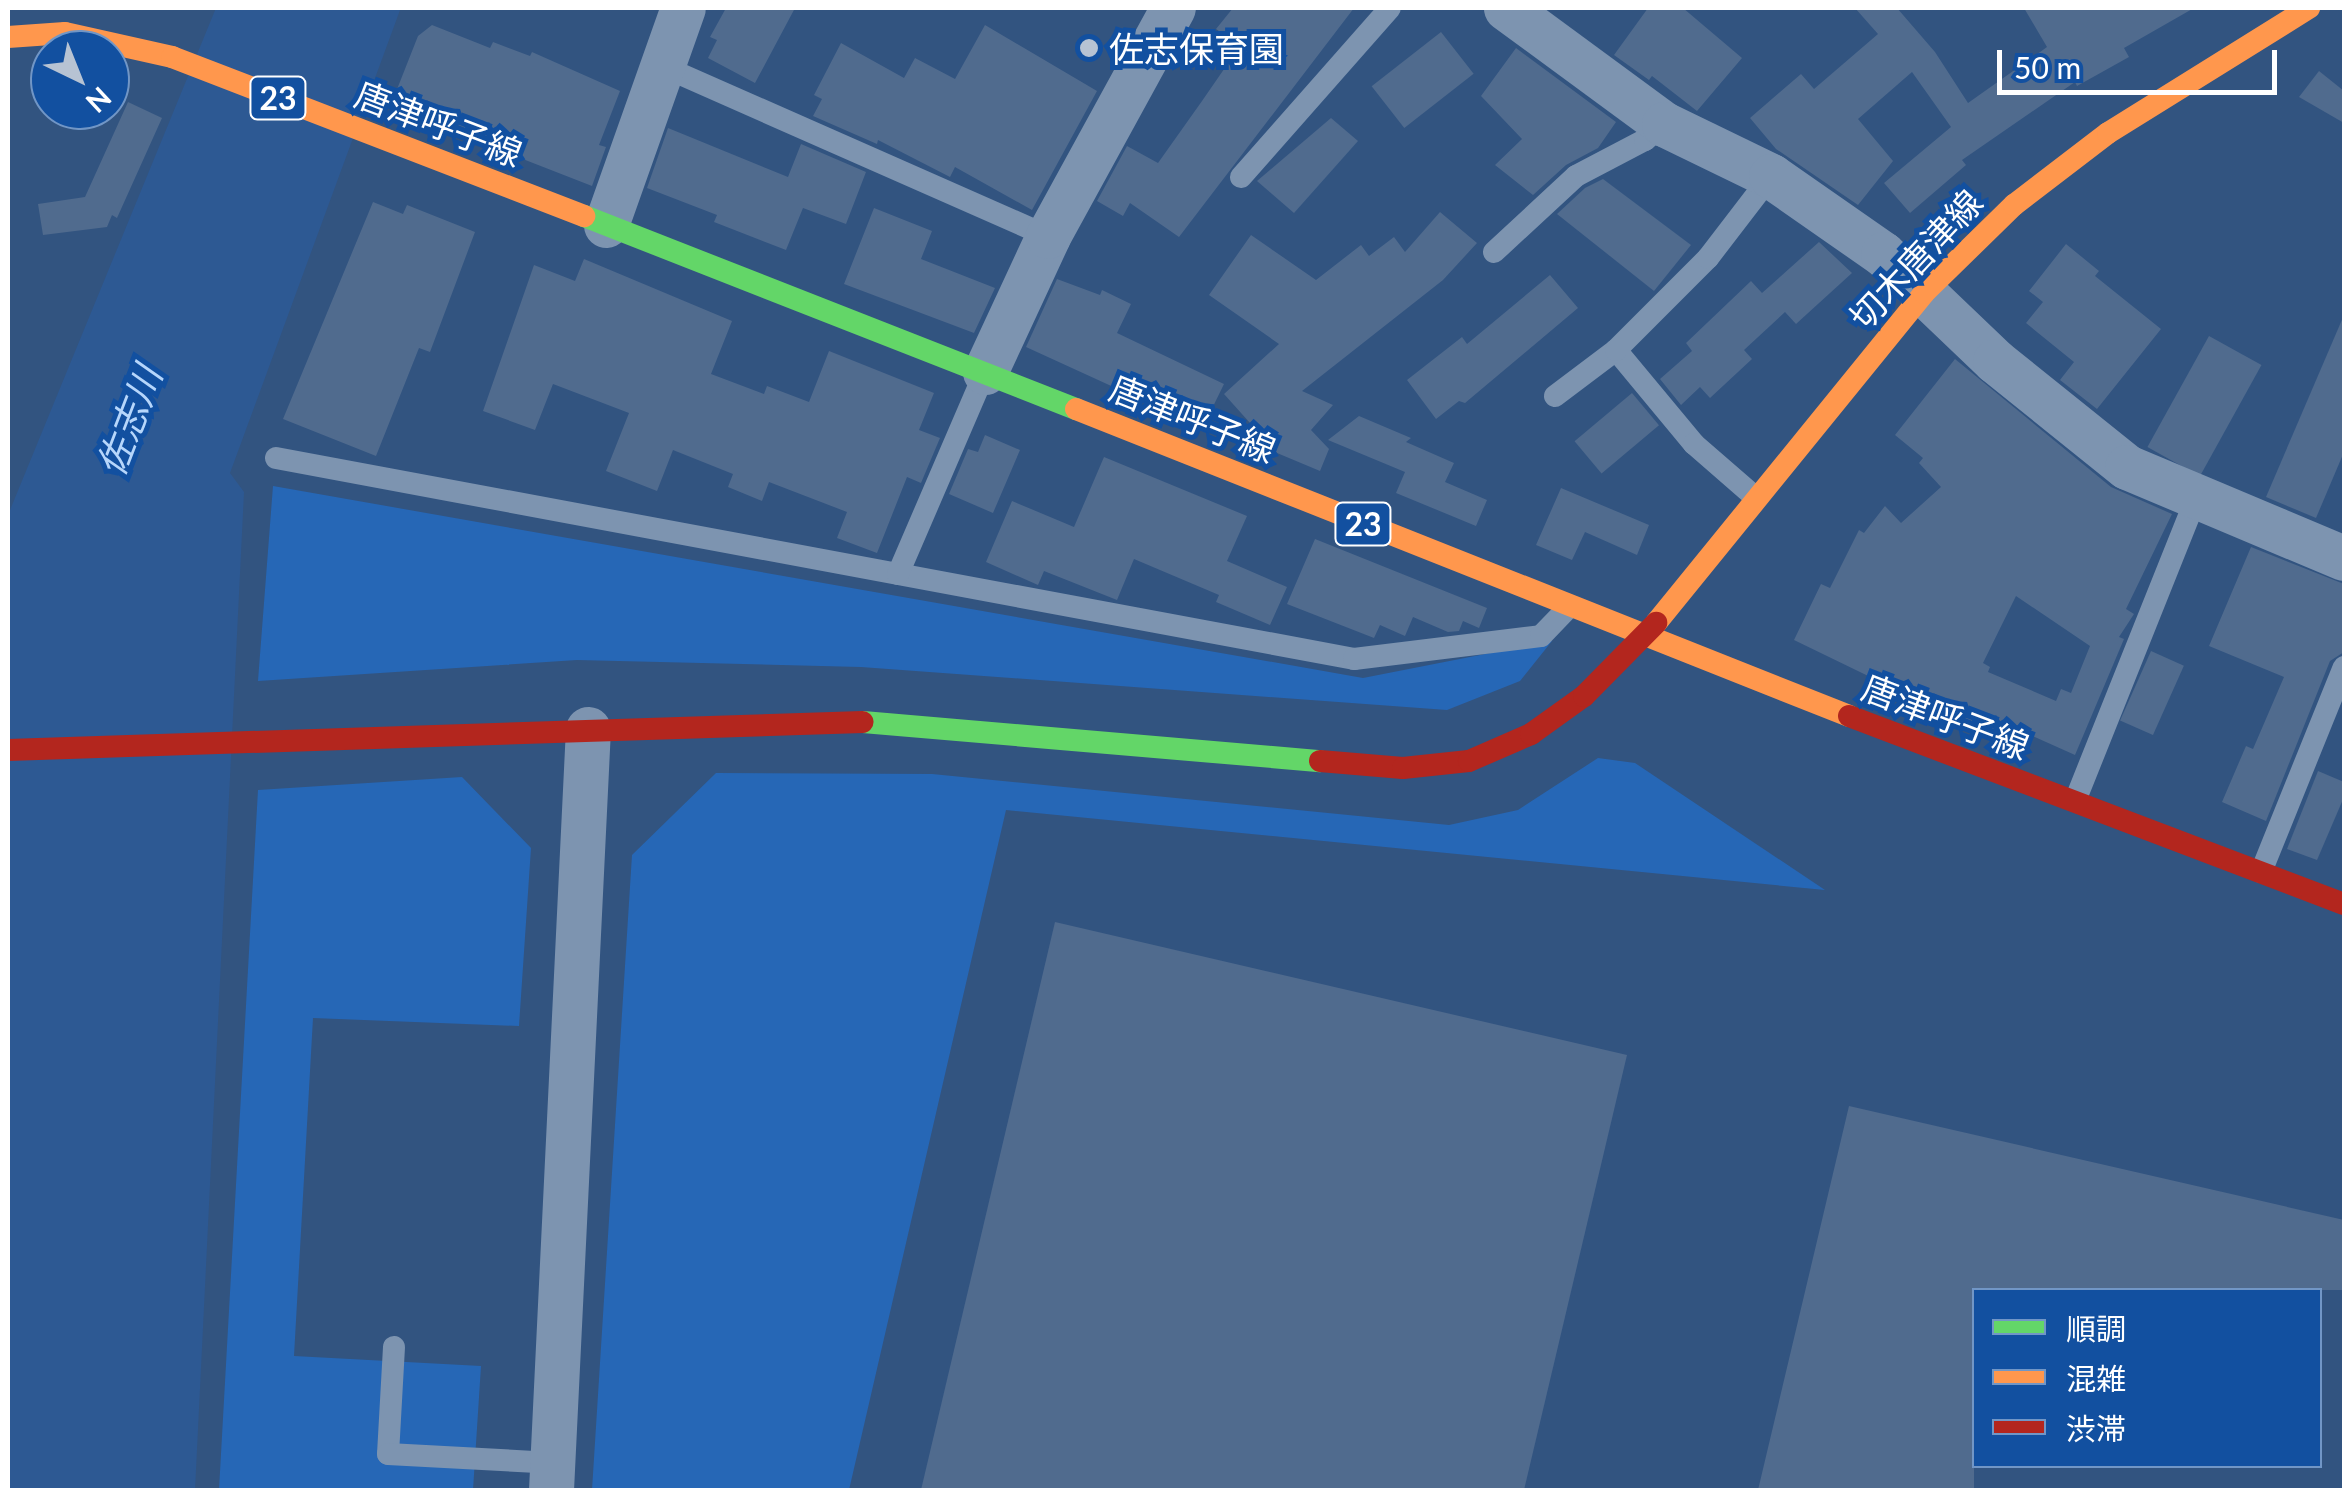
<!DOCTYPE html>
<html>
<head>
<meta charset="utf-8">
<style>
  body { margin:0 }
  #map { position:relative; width:2352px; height:1498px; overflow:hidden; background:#325480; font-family:Lato,"Noto Sans JP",sans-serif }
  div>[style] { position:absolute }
  .green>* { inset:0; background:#2667b6 }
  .water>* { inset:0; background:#2d5993 }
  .building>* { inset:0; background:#506b8e; transform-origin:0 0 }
  .lane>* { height:22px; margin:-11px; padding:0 11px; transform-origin:11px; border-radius:11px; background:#7d94b0 }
  .street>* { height:45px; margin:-22.5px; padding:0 22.5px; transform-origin:22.5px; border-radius:22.5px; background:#7d94b0 }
  .fast>* { height:22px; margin:-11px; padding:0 11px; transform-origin:11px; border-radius:11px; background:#63d668 }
  .slow>* { height:22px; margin:-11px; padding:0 11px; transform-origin:11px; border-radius:11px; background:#ff974d }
  .jam>* { height:22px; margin:-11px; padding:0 11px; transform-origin:11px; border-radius:11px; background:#b3261e }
  .dots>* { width:28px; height:28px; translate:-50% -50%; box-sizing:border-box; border:5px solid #1250a0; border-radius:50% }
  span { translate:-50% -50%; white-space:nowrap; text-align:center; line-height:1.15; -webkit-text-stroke:10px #1250a0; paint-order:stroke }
  .shield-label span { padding:2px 8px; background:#1250a0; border:2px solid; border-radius:8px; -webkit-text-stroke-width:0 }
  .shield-label { font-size:32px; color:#fff; font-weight:700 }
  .poi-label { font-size:35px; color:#fff }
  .left { translate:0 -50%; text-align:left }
  .street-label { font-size:35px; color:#fff }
  .water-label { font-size:38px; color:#b6d6fb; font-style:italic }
  .frame { position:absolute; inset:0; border:10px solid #fff; pointer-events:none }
  .legend { position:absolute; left:1972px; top:1288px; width:350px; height:180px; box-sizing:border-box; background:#1250a0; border:2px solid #7196c6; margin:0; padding:12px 18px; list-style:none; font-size:30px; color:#fff }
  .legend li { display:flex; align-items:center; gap:20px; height:50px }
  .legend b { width:50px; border:2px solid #7196c6 }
  .north { position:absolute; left:30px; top:30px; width:100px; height:100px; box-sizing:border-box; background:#1250a0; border:2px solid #7196c6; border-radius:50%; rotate:137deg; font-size:28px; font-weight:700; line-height:40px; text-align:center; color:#fff }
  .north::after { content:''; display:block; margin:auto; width:35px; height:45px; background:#b7c3d3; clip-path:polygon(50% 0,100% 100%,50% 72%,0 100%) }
  .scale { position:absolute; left:1997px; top:50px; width:280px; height:45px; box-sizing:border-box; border:5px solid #fff; border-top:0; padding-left:12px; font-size:30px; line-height:35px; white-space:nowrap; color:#fff; -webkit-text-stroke:8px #1250a0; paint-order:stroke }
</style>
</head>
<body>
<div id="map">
  <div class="green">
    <i style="clip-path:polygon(273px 486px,1363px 678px,1552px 641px,1520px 681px,1447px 710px,861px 667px,577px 660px,258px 681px)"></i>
    <i style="clip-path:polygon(1598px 758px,1635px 763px,1825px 890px,1006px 810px,849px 1490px,592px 1490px,632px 855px,716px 773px,932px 774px,1449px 825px,1518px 810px)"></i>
    <i style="clip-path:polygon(462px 777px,531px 848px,519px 1026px,313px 1018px,294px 1356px,481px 1366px,473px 1490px,219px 1490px,258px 790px)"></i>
  </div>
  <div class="water">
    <i style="clip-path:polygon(216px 8px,406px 8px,400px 10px,230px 473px,244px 492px,195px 1490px,8px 1490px,8px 515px)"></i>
  </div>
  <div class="building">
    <i style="clip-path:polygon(726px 8px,795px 8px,755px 83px,708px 58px,717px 40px,710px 37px)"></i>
    <i style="clip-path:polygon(1233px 8px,1354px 8px,1179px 237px,1130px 203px,1123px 216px,1097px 201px,1127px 146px,1158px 163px,1202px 101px,1240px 46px,1216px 29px)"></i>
    <i style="clip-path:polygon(1648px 8px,1683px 8px,1742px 58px,1697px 111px,1652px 76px,1649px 80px,1614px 55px)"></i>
    <i style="clip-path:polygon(1855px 8px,1897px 8px,1935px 52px,1968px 103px,2047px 47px,2024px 8px,2194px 8px,2124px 48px,2129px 57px,2077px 86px,2075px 82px,1962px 160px,1966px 165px,1910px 213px,1884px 183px,1951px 127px,1912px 72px,1858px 119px,1893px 161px,1858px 205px,1776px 149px,1750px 118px,1801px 74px,1814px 89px,1878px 34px)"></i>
    <i style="clip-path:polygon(432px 25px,490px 48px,493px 42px,530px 56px,532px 52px,620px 91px,599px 145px,606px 147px,592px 186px,390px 107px,418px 36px)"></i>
    <i style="clip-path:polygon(985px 25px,1097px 91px,1032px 210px,955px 167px,950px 177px,878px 140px,877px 144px,813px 116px,822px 99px,814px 95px,841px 43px,904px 78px,915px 58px,955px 79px)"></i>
    <i style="left:1441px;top:32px;width:53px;height:88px;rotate:52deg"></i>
    <i style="clip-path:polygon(1516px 48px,1616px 122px,1598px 148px,1566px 165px,1533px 195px,1495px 165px,1522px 139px,1481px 96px)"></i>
    <i style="clip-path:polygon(2319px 71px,2344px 91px,2344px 123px,2299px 97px)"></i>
    <i style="clip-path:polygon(128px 102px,162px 118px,117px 218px,112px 215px,107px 227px,43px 235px,38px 204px,85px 197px)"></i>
    <i style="clip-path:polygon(1331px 118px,1358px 141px,1294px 213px,1257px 181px)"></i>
    <i style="clip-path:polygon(668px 128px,788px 177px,801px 144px,866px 172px,846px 224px,803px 208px,786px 250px,714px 222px,717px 215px,647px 188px)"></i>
    <i style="clip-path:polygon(1603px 179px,1691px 245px,1654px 291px,1557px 214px,1585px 188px)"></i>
    <i style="clip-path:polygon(373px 202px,403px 214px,407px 205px,475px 232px,430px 352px,419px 348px,376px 456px,283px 419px)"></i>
    <i style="clip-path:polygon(874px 208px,932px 231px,921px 259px,995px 288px,974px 333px,844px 284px)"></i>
    <i style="clip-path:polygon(1440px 212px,1477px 243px,1443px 280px,1302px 391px,1333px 405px,1311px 430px,1329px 449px,1320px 471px,1277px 453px,1224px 394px,1279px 344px,1209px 295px,1251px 235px,1316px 280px,1361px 245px,1369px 256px,1394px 237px,1405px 252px)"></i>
    <i style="clip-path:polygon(1819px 242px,1852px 273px,1796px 324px,1785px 312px,1744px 350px,1752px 359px,1710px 398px,1700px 387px,1681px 405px,1660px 379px,1692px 351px,1686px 343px,1751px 281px,1762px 293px)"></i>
    <i style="clip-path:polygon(2066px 244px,2099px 271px,2095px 276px,2161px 329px,2097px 409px,2060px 380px,2074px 362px,2026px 323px,2043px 302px,2029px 291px)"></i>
    <i style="clip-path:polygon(584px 259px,732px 321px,711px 374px,764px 394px,767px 386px,809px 402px,829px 351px,934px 393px,919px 430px,940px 438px,921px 483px,907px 477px,877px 553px,837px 538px,847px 512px,769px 482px,762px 501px,728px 487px,733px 474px,673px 450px,657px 491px,606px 471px,629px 413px,553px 384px,535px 430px,483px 411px,534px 265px,575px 281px)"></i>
    <i style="clip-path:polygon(1550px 275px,1578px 308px,1465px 403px,1459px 401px,1436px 419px,1407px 380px,1462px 337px,1467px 344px)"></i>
    <i style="clip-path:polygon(1057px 279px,1100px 295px,1102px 290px,1131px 304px,1117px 333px,1224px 384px,1205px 423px,1123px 384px,1120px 390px,1026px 347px)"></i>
    <i style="clip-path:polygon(2344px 315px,2344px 452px,2316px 518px,2266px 497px)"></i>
    <i style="left:2209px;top:336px;width:60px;height:127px;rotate:29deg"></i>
    <i style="clip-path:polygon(evenodd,1955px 359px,2111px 487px,2172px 514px,2126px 609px,2134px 614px,2119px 637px,2124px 639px,2075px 755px,2028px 734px,2024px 744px,1964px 718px,1963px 722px,1794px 640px,1821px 584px,1830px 588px,1859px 530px,1864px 533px,1885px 506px,1901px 523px,1941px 487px,1919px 463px,1923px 458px,1895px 435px,1955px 359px,2016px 596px,2090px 646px,2071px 693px,2061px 689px,2056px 701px,1988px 672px,1990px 667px,1983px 663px,2016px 596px)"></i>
    <i style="left:1632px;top:393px;width:42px;height:75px;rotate:50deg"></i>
    <i style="clip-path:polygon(1359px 416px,1411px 438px,1406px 442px,1454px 463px,1445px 482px,1487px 500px,1476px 526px,1396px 493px,1405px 472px,1328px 440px)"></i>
    <i style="clip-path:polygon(985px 435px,1020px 450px,993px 513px,949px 494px,968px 449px,978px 452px)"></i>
    <i style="clip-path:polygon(1104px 457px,1247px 516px,1227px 561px,1287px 587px,1270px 625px,1216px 602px,1219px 595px,1134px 559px,1117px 600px,1044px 571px,1038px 585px,986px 562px,1012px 501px,1074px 527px)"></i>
    <i style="clip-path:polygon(1561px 488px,1649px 525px,1637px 555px,1585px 532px,1572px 560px,1536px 545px)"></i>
    <i style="clip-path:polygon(1315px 539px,1487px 608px,1479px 628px,1463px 621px,1459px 631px,1448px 632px,1413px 617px,1405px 636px,1380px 625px,1374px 638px,1287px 604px)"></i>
    <i style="clip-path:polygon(2251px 547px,2344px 584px,2344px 652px,2330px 661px,2266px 821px,2222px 802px,2246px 746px,2253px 749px,2284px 677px,2209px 646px)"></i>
    <i style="left:2151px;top:651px;width:36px;height:76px;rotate:24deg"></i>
    <i style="clip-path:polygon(2318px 771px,2344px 782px,2344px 797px,2317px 860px,2287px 849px)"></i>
    <i style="clip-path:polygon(1055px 922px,1627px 1055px,1524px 1490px,921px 1490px)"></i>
    <i style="clip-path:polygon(1849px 1106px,2344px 1220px,2344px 1290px,1974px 1290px,1974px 1490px,1758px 1490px)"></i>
  </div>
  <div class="lane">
    <i style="left:662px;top:66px;width:422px;rotate:23.8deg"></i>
    <i style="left:1241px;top:177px;width:225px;rotate:-48.6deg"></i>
    <i style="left:1494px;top:252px;width:112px;rotate:-42.8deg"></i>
    <i style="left:1576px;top:176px;width:78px;rotate:-27.6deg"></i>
    <i style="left:1645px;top:140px;width:25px;rotate:-40deg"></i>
    <i style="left:1616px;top:350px;width:122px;rotate:50.3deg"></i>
    <i style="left:1694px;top:444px;width:81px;rotate:41deg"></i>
    <i style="left:1555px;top:396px;width:76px;rotate:-37deg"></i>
    <i style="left:1616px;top:350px;width:130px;rotate:-45deg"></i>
    <i style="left:1708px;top:258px;width:103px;rotate:-52.5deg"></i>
    <i style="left:276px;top:458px;width:1097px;rotate:10.56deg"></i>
    <i style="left:1354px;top:659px;width:188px;rotate:-7deg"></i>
    <i style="left:1541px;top:636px;width:40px;rotate:-46deg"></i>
    <i style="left:898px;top:574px;width:220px;rotate:-66.7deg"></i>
    <i style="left:2075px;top:801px;width:326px;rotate:-68.2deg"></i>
    <i style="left:2261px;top:872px;width:221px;rotate:-68deg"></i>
    <i style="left:394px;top:1347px;width:107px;rotate:93.2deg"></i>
    <i style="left:388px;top:1454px;width:164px;rotate:3.1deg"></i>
  </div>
  <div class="street">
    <i style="left:1506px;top:8px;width:196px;rotate:36.3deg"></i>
    <i style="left:1664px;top:124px;width:119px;rotate:25.9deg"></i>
    <i style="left:1771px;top:176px;width:136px;rotate:34.9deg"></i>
    <i style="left:1883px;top:254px;width:155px;rotate:43.7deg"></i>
    <i style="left:1995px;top:361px;width:169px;rotate:38.8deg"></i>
    <i style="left:2127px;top:467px;width:235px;rotate:22.8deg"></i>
    <i style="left:606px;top:225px;width:230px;rotate:-70.5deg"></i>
    <i style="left:985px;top:372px;width:150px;rotate:-65.1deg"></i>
    <i style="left:1048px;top:236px;width:260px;rotate:-61.3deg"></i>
    <i style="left:551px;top:1490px;width:762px;rotate:-87.22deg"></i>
  </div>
  <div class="fast">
    <i style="left:584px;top:216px;width:529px;rotate:21.42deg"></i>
    <i style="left:863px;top:722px;width:459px;rotate:4.9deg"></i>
  </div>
  <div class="slow">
    <i style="left:8px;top:37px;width:57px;rotate:-4deg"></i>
    <i style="left:65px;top:33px;width:110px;rotate:12.6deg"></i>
    <i style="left:172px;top:57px;width:442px;rotate:21.1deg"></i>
    <i style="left:1076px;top:409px;width:832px;rotate:21.66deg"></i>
    <i style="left:1656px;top:623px;width:425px;rotate:-50.9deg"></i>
    <i style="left:1924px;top:293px;width:126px;rotate:-44.4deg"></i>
    <i style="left:2014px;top:205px;width:118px;rotate:-37.5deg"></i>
    <i style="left:2108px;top:133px;width:237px;rotate:-31.9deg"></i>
  </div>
  <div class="jam">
    <i style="left:1849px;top:716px;width:529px;rotate:20.8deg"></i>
    <i style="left:8px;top:750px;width:855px;rotate:-1.88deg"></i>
    <i style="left:1320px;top:761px;width:83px;rotate:4.8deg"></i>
    <i style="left:1403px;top:768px;width:66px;rotate:-6.1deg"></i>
    <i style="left:1469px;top:761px;width:68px;rotate:-23.5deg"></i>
    <i style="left:1531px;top:734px;width:65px;rotate:-35.6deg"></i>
    <i style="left:1584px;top:696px;width:103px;rotate:-45.4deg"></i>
  </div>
  <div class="dots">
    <i style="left:1089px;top:48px;background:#b7c3d3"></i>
  </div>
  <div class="shield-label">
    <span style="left:278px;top:98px">23</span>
    <span style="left:1363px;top:524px">23</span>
  </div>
  <div class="poi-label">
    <span class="left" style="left:1109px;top:48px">佐志保育園</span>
  </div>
  <div class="street-label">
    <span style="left:439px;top:123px;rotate:21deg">唐津呼子線</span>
    <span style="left:1915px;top:259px;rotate:-47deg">切木唐津線</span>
    <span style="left:1193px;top:418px;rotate:22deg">唐津呼子線</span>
    <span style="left:1946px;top:716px;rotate:21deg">唐津呼子線</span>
  </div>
  <div class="water-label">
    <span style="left:129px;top:421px;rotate:-69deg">佐志川</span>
  </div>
  <div class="frame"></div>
  <ul class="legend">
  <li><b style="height:12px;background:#63d668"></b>順調</li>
  <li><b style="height:12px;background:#ff974d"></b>混雑</li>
  <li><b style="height:12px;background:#b3261e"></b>渋滞</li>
  </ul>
  <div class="north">N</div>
  <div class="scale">50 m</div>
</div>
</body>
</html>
